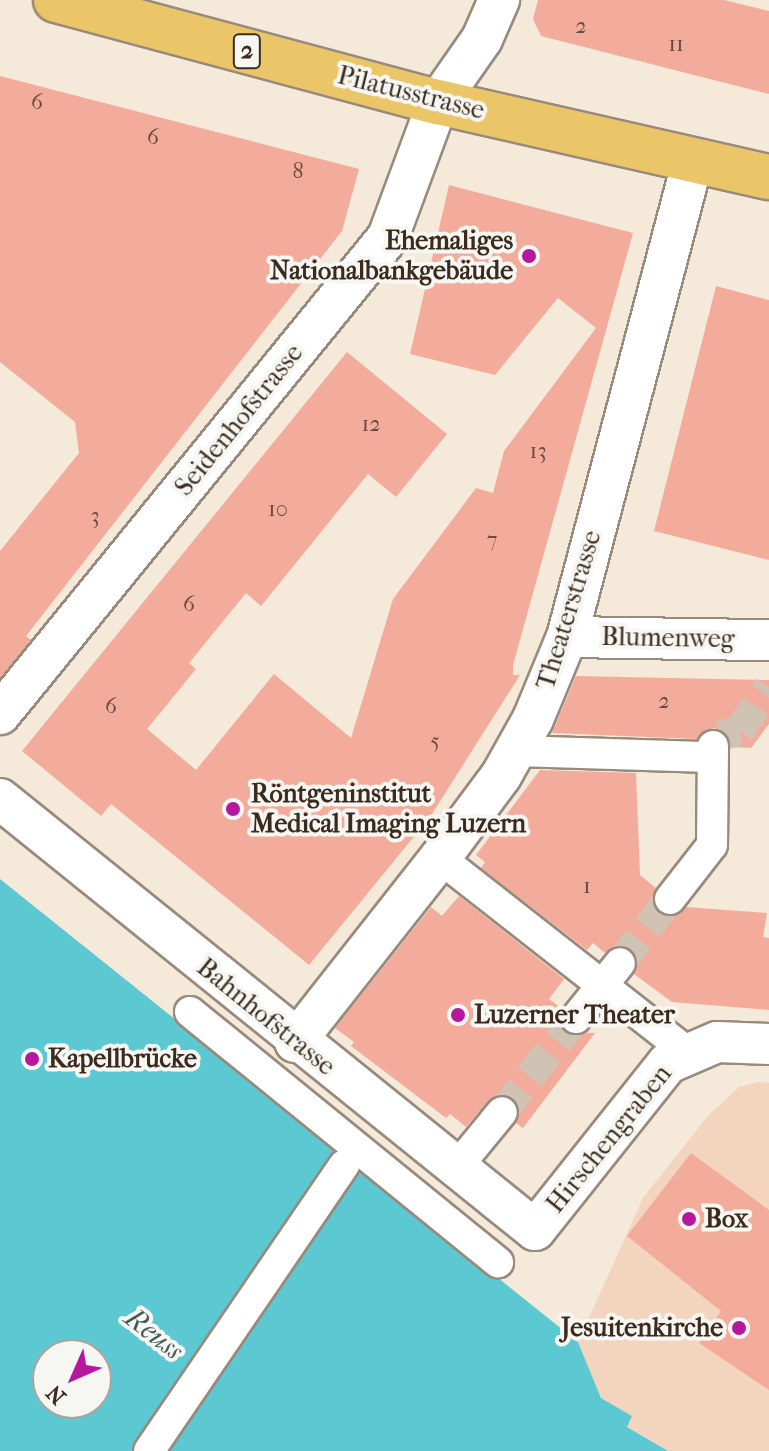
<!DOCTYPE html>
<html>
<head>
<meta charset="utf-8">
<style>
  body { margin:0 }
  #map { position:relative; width:769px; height:1451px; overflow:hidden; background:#f5e9d9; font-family:"IM FELL French Canon",serif }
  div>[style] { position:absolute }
  .built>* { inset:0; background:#f3d4be }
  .water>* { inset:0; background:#5cc9d2 }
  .building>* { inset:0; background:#f3ac9c }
  .pedestrian-tunnel>* { height:30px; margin-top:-15px; transform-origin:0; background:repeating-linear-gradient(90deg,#d0c3b4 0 30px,transparent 0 45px) }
  .roads { filter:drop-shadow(2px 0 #988a7c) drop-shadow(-2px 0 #988a7c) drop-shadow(0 2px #988a7c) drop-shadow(0 -2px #988a7c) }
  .pedestrian>* { height:30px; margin:-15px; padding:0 15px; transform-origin:15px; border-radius:15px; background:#fff }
  .minor>* { height:40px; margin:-20px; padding:0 20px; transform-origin:20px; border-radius:20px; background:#fff }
  .primary>* { height:44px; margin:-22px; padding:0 22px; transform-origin:22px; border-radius:22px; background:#ebc669 }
  .dots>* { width:22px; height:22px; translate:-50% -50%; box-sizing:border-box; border:4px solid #f6f6f2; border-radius:50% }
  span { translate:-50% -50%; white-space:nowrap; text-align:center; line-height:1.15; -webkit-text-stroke:8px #f6f6f2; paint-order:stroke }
  .number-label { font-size:22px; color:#694a3e }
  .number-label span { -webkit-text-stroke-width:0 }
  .shield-label span { padding:2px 6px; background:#f6f6f2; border:2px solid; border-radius:6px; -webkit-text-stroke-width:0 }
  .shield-label { font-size:24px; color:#3b2a1e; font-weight:700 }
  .street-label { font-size:26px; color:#3b2a1e }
  .poi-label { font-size:26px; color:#3b2a1e; font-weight:700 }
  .right { translate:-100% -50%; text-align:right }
  .left { translate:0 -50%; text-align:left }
  .water-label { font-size:28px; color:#455a54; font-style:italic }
  .north { position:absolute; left:32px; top:1339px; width:80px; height:80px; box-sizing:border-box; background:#f6f6f2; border:2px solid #aba49d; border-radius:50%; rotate:225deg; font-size:22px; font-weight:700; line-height:32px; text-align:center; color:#3b2a1e }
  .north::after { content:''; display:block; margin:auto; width:28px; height:36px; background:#b5179e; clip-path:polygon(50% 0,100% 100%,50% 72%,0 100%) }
</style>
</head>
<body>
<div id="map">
  <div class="built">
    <i style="clip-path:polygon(759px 1082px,769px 1083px,769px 1451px,668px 1451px,626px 1426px,632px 1416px,601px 1398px,578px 1342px,643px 1198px,707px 1117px,739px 1087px)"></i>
  </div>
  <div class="water">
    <i style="clip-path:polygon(evenodd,0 879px,578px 1342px,601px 1398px,632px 1416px,627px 1427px,668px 1451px,0 1451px,0 879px,48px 1355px,96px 1355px,96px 1403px,48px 1403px,48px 1355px)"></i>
  </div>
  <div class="building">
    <i style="clip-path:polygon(538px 0,724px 0,769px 11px,769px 94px,541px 36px,533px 19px)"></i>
    <i style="clip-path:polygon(0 76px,359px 169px,342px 231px,26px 636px,31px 640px,0 678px,0 551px,79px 453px,75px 422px,0 362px)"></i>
    <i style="clip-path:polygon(449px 185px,633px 233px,513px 665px,513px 675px,520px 675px,430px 817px,309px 965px,111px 804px,101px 816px,22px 751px,347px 352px,447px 434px,396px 497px,368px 474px,261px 606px,246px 593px,189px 663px,196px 669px,147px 729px,196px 770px,274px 674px,351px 738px,393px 599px,476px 488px,493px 493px,504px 451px,596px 328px,558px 298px,495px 375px,410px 354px)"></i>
    <i style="clip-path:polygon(716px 286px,769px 300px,769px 560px,654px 531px)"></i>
    <i style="clip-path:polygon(576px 676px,769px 680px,769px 724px,751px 748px,731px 747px,728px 737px,714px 728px,697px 739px,552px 733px)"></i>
    <i style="clip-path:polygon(540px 770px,636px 773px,640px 875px,656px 888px,654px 906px,668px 917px,686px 907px,767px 913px,763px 937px,769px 938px,769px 1010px,672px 1002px,634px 974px,637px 957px,631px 949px,614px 946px,605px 953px,593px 943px,587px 950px,481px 868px,485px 862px,476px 855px)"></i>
    <i style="clip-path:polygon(459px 896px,564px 979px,549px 999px,561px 1008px,559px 1024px,564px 1032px,595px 1033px,523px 1128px,516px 1123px,518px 1105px,504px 1094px,489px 1100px,466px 1127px,450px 1114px,446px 1118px,351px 1046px,354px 1042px,335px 1028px,431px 907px,442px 916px)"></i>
    <i style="clip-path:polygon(691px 1153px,769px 1210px,769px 1390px,699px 1343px,721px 1311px,627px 1236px)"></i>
  </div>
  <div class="pedestrian-tunnel">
    <i style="left:713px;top:746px;width:12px;rotate:-59deg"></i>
    <i style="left:719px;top:736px;width:21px;rotate:-14deg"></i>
    <i style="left:739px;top:731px;width:53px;rotate:-55.7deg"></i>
    <i style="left:620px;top:963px;width:81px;rotate:-52deg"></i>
    <i style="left:502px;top:1112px;width:120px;rotate:-51.8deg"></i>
  </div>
  <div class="roads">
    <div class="pedestrian">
      <i style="left:515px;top:751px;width:196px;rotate:1.8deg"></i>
      <i style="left:450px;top:866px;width:301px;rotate:38.1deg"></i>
      <i style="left:670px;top:899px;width:68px;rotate:-52.1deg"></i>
      <i style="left:712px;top:845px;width:99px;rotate:-89.4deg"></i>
      <i style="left:190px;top:1012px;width:397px;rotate:39.1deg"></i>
      <i style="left:576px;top:1018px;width:70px;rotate:-51.3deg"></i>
      <i style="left:456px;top:1168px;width:72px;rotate:-50.6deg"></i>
      <i style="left:149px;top:1451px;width:346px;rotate:-55.7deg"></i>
    </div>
    <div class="minor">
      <i style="left:567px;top:637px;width:202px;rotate:0.9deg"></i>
      <i style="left:0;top:714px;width:615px;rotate:-50.87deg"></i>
      <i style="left:388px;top:237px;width:144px;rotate:-69.7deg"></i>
      <i style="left:438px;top:102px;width:77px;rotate:-55.1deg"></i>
      <i style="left:482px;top:39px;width:43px;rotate:-66.4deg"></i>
      <i style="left:0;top:799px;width:687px;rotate:38.86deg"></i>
      <i style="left:535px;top:1230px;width:213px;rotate:-51.5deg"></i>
      <i style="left:668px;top:1063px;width:53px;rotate:-23.2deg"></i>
      <i style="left:717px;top:1042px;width:52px;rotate:2.2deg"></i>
      <i style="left:295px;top:1042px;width:234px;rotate:-51.8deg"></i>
      <i style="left:440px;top:858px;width:102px;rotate:-53.4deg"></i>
      <i style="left:501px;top:776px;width:65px;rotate:-60.7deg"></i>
      <i style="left:533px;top:719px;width:89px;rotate:-67.5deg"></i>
      <i style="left:567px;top:637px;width:494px;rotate:-75.2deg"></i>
    </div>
    <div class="primary">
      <i style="left:56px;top:0;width:395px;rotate:15deg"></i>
      <i style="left:438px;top:102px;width:339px;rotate:12.8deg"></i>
    </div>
  </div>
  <div class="dots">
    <i style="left:529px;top:256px;background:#b5179e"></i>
    <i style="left:233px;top:809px;background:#b5179e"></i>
    <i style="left:458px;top:1015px;background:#b5179e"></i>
    <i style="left:32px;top:1059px;background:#b5179e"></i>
    <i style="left:689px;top:1219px;background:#b5179e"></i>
    <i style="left:739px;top:1328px;background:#b5179e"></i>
  </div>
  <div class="number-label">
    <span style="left:581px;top:27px">2</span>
    <span style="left:676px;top:45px">11</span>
    <span style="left:37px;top:103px">6</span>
    <span style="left:153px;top:138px">6</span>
    <span style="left:298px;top:172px">8</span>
    <span style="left:371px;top:425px">12</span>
    <span style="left:538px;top:452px">13</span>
    <span style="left:278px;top:510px">10</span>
    <span style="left:95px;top:517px">3</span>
    <span style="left:492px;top:541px">7</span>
    <span style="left:189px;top:605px">6</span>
    <span style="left:664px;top:702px">2</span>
    <span style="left:111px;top:707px">6</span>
    <span style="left:435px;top:742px">5</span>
    <span style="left:587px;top:887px">1</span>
  </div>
  <div class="shield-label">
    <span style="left:247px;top:51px">2</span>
  </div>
  <div class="street-label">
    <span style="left:411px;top:93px;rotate:14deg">Pilatusstrasse</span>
    <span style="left:239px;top:420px;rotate:-51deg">Seidenhofstrasse</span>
    <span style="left:569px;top:610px;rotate:-73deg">Theaterstrasse</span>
    <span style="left:668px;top:638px;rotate:1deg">Blumenweg</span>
    <span style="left:266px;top:1017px;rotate:39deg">Bahnhofstrasse</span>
    <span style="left:609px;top:1139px;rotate:-51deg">Hirschengraben</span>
  </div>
  <div class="poi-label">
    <span class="right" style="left:513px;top:256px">Ehemaliges<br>Nationalbankgebäude</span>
    <span class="left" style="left:251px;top:809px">Röntgeninstitut<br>Medical Imaging Luzern</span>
    <span class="left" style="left:474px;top:1015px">Luzerner Theater</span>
    <span class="left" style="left:48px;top:1059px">Kapellbrücke</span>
    <span class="left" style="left:705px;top:1219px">Box</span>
    <span class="right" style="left:723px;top:1328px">Jesuitenkirche</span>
  </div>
  <div class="water-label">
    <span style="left:154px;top:1334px;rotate:38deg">Reuss</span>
  </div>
  <div class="north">N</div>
</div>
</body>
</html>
